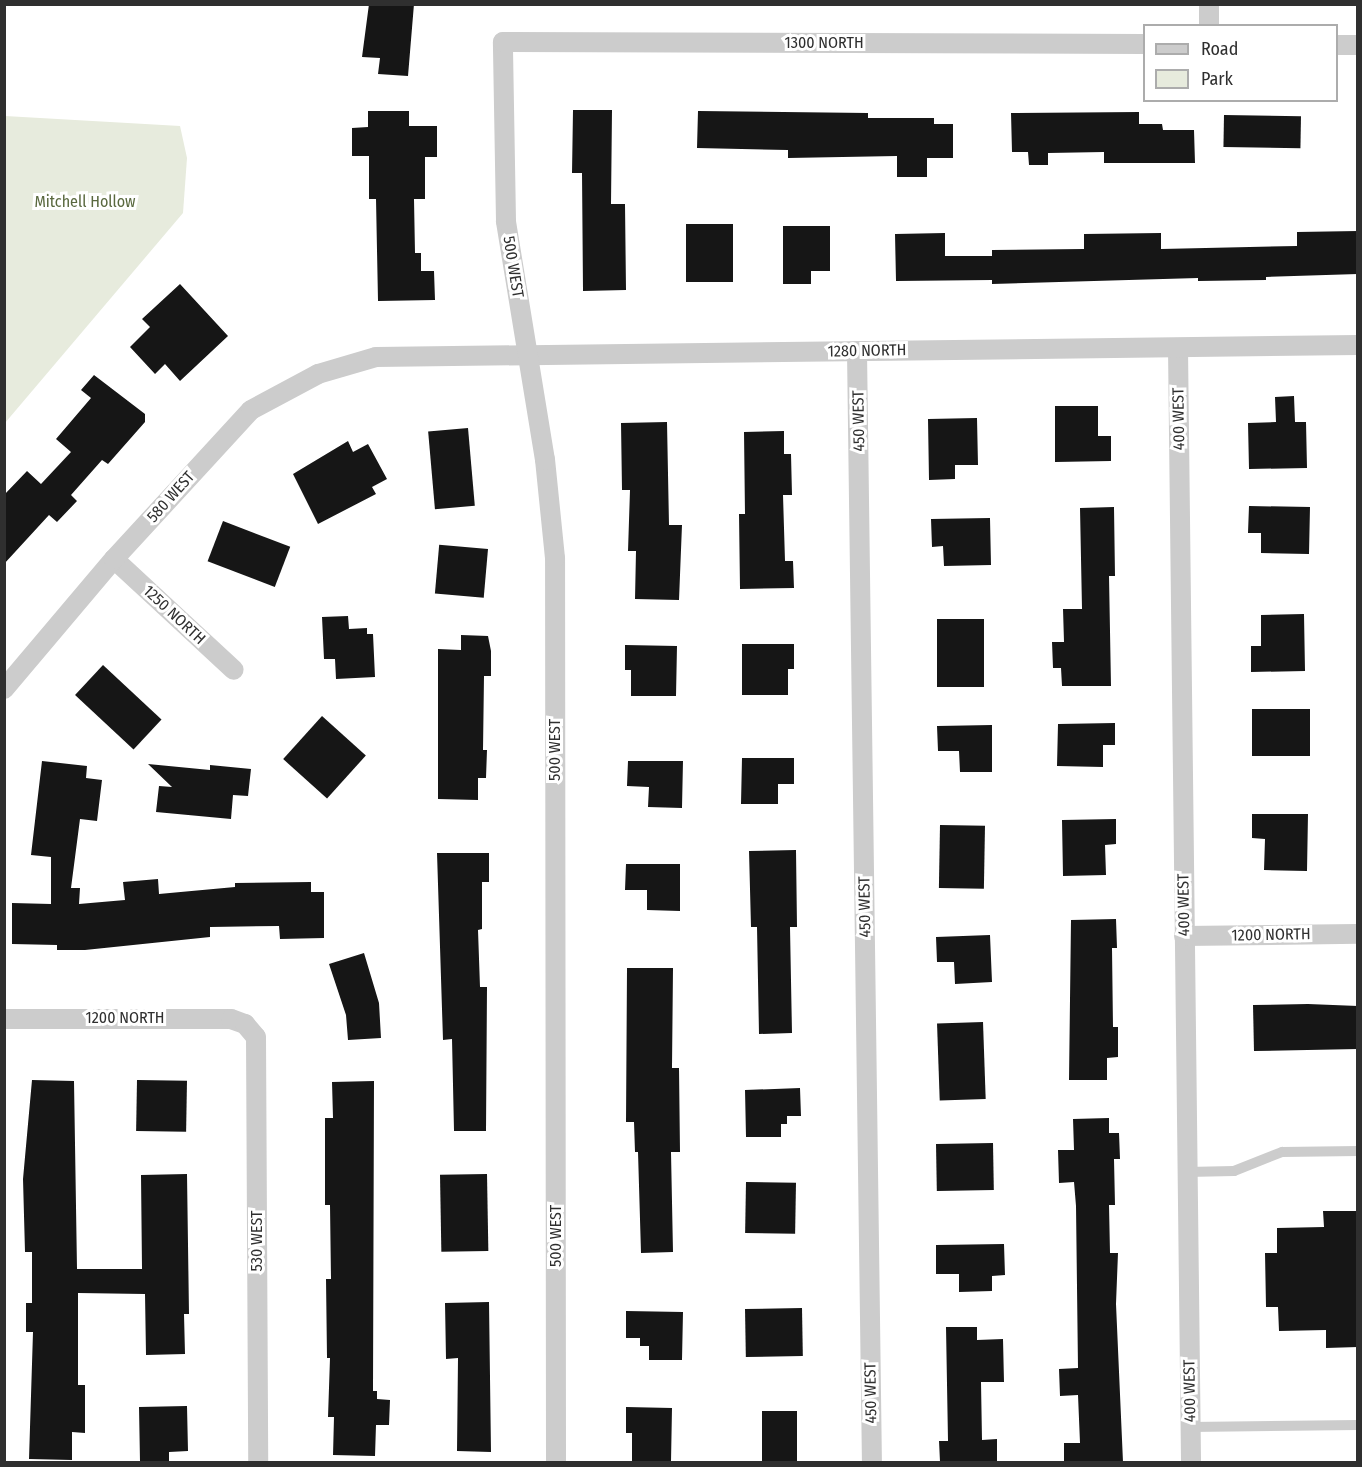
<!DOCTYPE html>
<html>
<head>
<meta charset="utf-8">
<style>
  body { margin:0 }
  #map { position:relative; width:1362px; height:1467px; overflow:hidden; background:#fff; font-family:"Fira Sans Condensed",sans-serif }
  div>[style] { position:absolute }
  .green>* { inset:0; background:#e7ebdd }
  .building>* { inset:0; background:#161616; transform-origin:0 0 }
  .lane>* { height:10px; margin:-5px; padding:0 5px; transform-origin:5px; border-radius:5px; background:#ccc }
  .street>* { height:20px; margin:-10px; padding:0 10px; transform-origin:10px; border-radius:10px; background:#ccc }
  span { translate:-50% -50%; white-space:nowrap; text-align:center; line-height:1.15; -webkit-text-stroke:6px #fff; paint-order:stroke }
  .street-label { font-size:16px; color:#2f2f2f }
  .park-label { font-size:16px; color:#59683e }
  .frame { position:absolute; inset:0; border:6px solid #2f2f2f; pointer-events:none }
  .legend { position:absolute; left:1143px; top:24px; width:195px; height:78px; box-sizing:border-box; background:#fff; border:2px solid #acacac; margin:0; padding:8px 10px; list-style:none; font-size:18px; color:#2f2f2f }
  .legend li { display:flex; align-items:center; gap:12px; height:30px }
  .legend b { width:30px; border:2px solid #acacac }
</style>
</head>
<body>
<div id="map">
  <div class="green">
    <i style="clip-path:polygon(5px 116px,180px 126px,187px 158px,183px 213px,5px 423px)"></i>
  </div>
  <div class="building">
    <i style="clip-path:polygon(369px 4px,414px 4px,408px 76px,378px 74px,380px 58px,362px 57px)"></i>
    <i style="clip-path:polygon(573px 110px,612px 110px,611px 204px,625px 204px,626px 290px,583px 291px,582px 173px,572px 173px)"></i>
    <i style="clip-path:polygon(368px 111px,409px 111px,409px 126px,437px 126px,437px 157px,425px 157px,425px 199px,414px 199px,415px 253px,421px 253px,421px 271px,434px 271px,435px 300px,378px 301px,376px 199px,369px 199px,369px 156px,352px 156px,352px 128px,368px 127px)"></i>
    <i style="clip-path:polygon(698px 111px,868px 113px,868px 118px,934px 118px,934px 124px,953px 124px,953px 158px,927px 158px,927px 177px,897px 177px,897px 156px,788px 158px,788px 150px,697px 148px)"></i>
    <i style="clip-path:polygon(1139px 112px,1139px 124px,1162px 124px,1163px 130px,1194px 130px,1195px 163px,1104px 163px,1104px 152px,1048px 153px,1048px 165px,1029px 165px,1028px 152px,1012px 152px,1011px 113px)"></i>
    <i style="left:1224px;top:115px;width:77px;height:32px;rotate:1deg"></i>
    <i style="left:686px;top:224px;width:47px;height:58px"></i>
    <i style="clip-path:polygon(783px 226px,830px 226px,830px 271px,811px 271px,811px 284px,783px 284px)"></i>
    <i style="clip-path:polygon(1358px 231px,1358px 274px,1266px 277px,1266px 280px,1198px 281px,1198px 278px,992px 284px,992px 280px,896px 281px,895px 234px,945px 233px,945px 256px,992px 256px,992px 250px,1084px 249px,1084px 234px,1161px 233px,1161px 249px,1297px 246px,1297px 232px)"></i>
    <i style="clip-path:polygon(180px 284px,228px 336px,180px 381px,165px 364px,155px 374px,130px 347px,150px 327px,142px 319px)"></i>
    <i style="clip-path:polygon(94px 375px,145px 414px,145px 422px,108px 464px,102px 460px,71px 495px,77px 501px,57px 522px,49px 515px,4px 564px,4px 495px,27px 471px,41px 484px,71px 452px,56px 439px,91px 398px,81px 390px)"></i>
    <i style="clip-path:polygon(1294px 396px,1295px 422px,1306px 422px,1307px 468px,1249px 469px,1248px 423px,1276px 422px,1275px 397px)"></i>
    <i style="clip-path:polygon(1055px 406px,1098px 406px,1098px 436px,1111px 436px,1111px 461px,1055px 462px)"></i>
    <i style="clip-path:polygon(977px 418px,978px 465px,955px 465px,955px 479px,929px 480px,928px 419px)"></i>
    <i style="clip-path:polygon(667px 422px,669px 525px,682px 525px,679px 600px,635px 599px,636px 551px,628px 551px,630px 490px,622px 490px,621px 423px)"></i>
    <i style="left:468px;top:428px;width:78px;height:40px;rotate:85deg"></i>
    <i style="clip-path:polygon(784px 431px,784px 454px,791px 454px,792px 495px,783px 495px,785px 561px,793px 561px,794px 588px,740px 589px,739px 514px,745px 514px,744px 432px)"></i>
    <i style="clip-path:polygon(348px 441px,353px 452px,368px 444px,387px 479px,372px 487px,376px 494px,318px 524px,293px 474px)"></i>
    <i style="clip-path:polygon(1249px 506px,1310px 507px,1309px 554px,1261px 553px,1261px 533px,1248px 533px)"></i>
    <i style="clip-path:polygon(1114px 507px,1115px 576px,1109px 576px,1111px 686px,1062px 686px,1061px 668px,1053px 668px,1052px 642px,1064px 642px,1063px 609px,1082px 609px,1080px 508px)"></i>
    <i style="clip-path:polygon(990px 518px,991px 565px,944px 566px,943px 546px,932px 547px,931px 519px)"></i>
    <i style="left:223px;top:521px;width:72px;height:43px;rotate:21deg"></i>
    <i style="left:488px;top:549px;width:49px;height:49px;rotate:95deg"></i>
    <i style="clip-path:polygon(1304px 614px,1305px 671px,1251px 672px,1251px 646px,1261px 646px,1261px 615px)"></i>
    <i style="clip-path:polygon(348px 616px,349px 629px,367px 628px,367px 634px,373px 634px,375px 677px,336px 679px,335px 659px,324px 659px,322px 617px)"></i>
    <i style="left:937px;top:619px;width:47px;height:68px"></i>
    <i style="clip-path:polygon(461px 635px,488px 636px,491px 651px,491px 676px,484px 676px,483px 750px,487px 750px,486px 778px,478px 778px,478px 800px,438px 799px,438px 649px,461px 650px)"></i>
    <i style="clip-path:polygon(742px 644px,794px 644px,794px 669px,788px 669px,788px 695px,742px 695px)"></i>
    <i style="clip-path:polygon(625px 645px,677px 646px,676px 696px,631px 696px,631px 670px,625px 670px)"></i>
    <i style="left:103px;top:665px;width:80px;height:41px;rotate:43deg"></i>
    <i style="left:1252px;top:709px;width:58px;height:47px"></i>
    <i style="left:322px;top:716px;width:59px;height:58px;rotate:42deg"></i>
    <i style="clip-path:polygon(1115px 723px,1115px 745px,1103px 745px,1103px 767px,1057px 766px,1058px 724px)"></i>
    <i style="clip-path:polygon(992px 725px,992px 772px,960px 772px,959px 751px,938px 751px,937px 726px)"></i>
    <i style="clip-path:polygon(742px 758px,794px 758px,794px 784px,778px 784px,778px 804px,741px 804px)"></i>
    <i style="clip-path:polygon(42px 761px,87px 766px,86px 778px,102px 780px,97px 821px,80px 819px,71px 888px,80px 888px,79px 904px,125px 900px,123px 882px,158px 879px,159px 894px,235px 887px,235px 883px,311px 882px,311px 892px,324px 892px,324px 938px,280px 939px,279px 926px,210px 927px,210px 937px,85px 950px,57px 950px,57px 945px,12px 944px,12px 903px,51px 904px,51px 857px,31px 855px)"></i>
    <i style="clip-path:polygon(628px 761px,683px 761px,682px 808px,648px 807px,649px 787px,627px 786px)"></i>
    <i style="clip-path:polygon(148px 764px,210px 770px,210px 765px,251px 769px,248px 796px,233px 795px,231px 819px,156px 812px,159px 786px,172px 787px)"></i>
    <i style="clip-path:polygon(1252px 814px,1308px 814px,1307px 871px,1264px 870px,1265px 839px,1252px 838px)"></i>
    <i style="clip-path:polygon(1116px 819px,1116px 844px,1105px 845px,1106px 875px,1063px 876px,1062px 820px)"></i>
    <i style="left:940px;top:825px;width:45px;height:63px;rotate:1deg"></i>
    <i style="clip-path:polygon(796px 850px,797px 927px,790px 927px,792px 1033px,759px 1034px,757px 927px,751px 927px,749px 851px)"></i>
    <i style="clip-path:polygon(437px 853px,489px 853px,489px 882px,482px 882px,482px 929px,478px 930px,480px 987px,487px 987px,486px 1131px,454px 1131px,452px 1039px,443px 1040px)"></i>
    <i style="clip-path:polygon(626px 864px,680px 864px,680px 911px,647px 910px,647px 890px,625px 890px)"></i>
    <i style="clip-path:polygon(1116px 919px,1117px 948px,1112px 948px,1113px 1027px,1118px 1027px,1118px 1057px,1107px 1058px,1107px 1080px,1069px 1080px,1071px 920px)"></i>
    <i style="clip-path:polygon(990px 935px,992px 982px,955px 984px,954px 962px,937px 962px,936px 937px)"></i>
    <i style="clip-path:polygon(364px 953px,379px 1003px,381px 1038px,348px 1040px,346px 1015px,329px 964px)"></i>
    <i style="clip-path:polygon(627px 968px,673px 968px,672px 1068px,679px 1068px,680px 1152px,671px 1152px,673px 1252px,641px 1253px,638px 1152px,635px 1152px,634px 1122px,626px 1122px)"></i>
    <i style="clip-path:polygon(1308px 1004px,1358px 1006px,1358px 1049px,1254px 1051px,1253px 1005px)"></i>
    <i style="left:983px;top:1022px;width:77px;height:46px;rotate:88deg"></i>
    <i style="clip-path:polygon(32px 1080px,74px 1081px,77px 1269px,142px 1269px,141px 1175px,187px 1174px,189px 1314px,184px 1314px,185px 1354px,146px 1355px,145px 1294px,78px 1293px,78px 1385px,85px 1385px,85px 1433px,72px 1432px,72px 1460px,29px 1459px,33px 1332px,26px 1332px,26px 1303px,32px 1303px,32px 1252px,25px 1252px,23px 1179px)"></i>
    <i style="left:137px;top:1080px;width:50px;height:51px;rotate:1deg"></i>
    <i style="clip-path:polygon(374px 1081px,373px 1391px,377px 1391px,377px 1399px,390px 1400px,389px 1425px,376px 1425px,375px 1456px,333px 1455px,334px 1417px,328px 1417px,330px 1358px,327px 1358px,326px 1279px,331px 1279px,330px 1205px,325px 1205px,325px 1118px,333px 1118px,332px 1082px)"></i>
    <i style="clip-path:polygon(800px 1088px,801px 1116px,787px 1116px,787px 1124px,781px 1124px,781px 1137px,746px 1137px,745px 1090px)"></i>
    <i style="clip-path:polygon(1109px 1118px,1109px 1133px,1119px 1133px,1120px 1159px,1114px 1159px,1115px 1205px,1109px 1205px,1110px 1253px,1118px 1253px,1116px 1304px,1123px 1462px,1064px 1462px,1064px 1443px,1080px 1443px,1078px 1395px,1060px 1396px,1059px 1369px,1078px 1368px,1076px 1206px,1074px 1182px,1059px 1183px,1058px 1150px,1074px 1150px,1073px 1119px)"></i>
    <i style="left:993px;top:1143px;width:47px;height:57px;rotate:89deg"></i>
    <i style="left:487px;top:1174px;width:77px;height:47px;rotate:89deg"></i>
    <i style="left:746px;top:1182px;width:50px;height:51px;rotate:1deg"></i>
    <i style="clip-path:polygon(1323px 1211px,1358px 1211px,1358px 1347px,1326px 1348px,1326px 1330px,1279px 1331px,1278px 1307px,1266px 1307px,1265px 1253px,1277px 1253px,1277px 1228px,1324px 1227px)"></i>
    <i style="clip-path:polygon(1004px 1244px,1005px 1275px,992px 1276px,992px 1291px,959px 1292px,959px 1274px,936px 1274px,936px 1245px)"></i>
    <i style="clip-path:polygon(489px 1302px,491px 1452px,457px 1451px,458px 1358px,446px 1359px,445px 1303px)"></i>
    <i style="left:802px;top:1308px;width:48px;height:57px;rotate:89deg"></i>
    <i style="clip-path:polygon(626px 1311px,683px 1312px,682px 1360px,649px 1360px,649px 1346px,640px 1346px,640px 1338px,626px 1338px)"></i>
    <i style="clip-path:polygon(946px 1327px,977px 1327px,977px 1340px,1003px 1339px,1004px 1382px,981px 1382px,982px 1440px,997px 1439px,997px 1462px,940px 1462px,939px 1441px,948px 1441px)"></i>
    <i style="clip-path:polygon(187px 1406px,188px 1451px,169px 1452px,169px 1462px,140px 1462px,139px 1407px)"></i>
    <i style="clip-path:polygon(626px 1407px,672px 1408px,671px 1462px,632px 1462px,632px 1433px,626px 1433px)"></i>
    <i style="left:762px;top:1411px;width:35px;height:51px"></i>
  </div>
  <div class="lane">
    <i style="left:1187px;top:1172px;width:47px;rotate:-1.2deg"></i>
    <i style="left:1234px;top:1171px;width:52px;rotate:-21.6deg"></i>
    <i style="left:1282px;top:1152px;width:76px;rotate:-0.8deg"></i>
    <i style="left:1190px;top:1427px;width:168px;rotate:-0.7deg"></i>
  </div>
  <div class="street">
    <i style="left:1209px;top:4px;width:22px;rotate:90deg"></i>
    <i style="left:1336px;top:45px;width:22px"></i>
    <i style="left:1178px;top:348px;width:1114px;rotate:89.33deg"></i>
    <i style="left:857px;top:351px;width:1111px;rotate:89.23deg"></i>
    <i style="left:114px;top:559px;width:163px;rotate:42.8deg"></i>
    <i style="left:4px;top:689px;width:170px;rotate:-49.8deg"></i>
    <i style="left:114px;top:559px;width:202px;rotate:-47.4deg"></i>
    <i style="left:251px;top:410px;width:76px;rotate:-28.2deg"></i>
    <i style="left:318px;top:374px;width:60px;rotate:-16.3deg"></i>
    <i style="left:376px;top:357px;width:982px;rotate:-0.7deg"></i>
    <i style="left:1184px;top:936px;width:174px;rotate:-0.7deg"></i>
    <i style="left:4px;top:1019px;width:227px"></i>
    <i style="left:231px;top:1019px;width:15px;rotate:20deg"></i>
    <i style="left:245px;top:1024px;width:17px;rotate:50deg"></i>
    <i style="left:256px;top:1037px;width:425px;rotate:89.7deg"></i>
    <i style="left:556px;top:1462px;width:904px;rotate:-90.06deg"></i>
    <i style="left:555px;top:558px;width:99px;rotate:-95.8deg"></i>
    <i style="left:545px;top:460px;width:242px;rotate:-99.3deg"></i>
    <i style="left:506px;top:221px;width:179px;rotate:-91deg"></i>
    <i style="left:503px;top:42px;width:641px;rotate:0.18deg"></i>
  </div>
  <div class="street-label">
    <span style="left:824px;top:43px">1300 NORTH</span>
    <span style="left:513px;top:267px;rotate:81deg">500 WEST</span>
    <span style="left:867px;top:351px;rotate:-1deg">1280 NORTH</span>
    <span style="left:1179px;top:419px;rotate:-91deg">400 WEST</span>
    <span style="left:859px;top:421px;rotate:-91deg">450 WEST</span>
    <span style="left:171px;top:497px;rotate:-48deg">580 WEST</span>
    <span style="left:174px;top:615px;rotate:43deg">1250 NORTH</span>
    <span style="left:555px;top:750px;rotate:-90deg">500 WEST</span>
    <span style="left:1184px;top:905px;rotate:-91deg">400 WEST</span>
    <span style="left:865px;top:907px;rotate:-91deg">450 WEST</span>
    <span style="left:1271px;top:935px;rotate:-1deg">1200 NORTH</span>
    <span style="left:125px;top:1018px">1200 NORTH</span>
    <span style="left:556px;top:1236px;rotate:-90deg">500 WEST</span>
    <span style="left:257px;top:1241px;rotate:-90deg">530 WEST</span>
    <span style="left:1190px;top:1391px;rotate:-91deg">400 WEST</span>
    <span style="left:871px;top:1393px;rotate:-91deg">450 WEST</span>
  </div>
  <div class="park-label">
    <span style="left:85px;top:202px">Mitchell Hollow</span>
  </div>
  <div class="frame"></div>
  <ul class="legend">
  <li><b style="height:8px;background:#ccc"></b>Road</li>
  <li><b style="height:16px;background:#e7ebdd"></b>Park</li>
  </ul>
</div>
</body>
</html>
